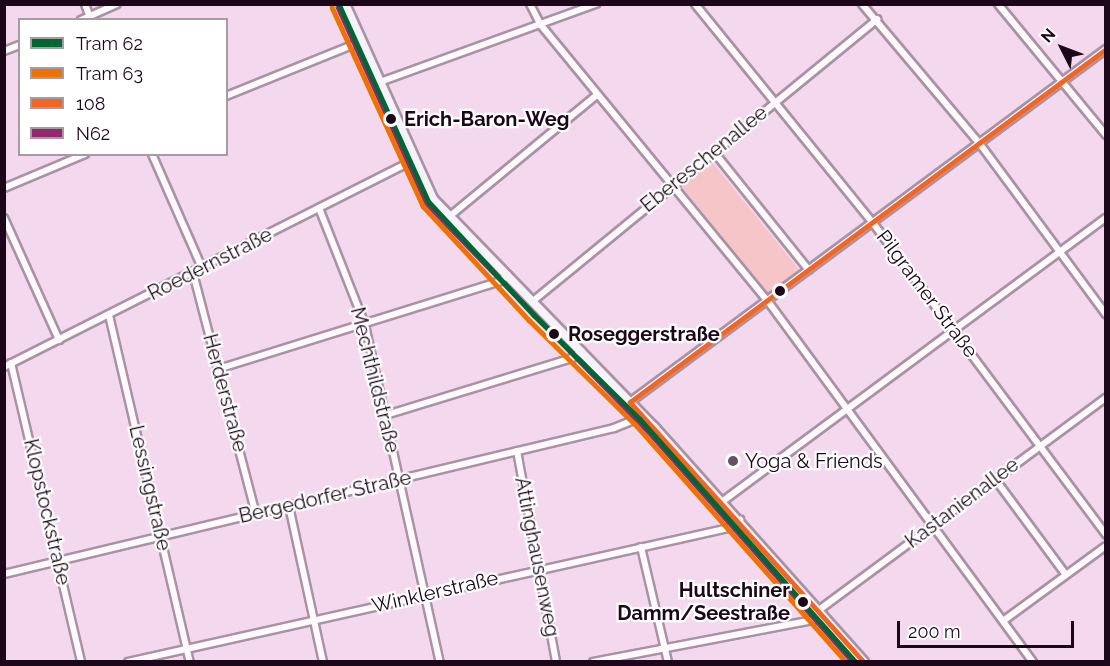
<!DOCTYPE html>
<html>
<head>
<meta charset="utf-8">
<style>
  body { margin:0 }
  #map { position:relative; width:1110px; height:666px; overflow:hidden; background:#f3d8ee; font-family:Raleway,sans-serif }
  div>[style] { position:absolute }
  .green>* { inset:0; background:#f6c5c8; transform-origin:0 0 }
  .roads { filter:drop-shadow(2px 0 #a892a4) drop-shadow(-2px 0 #a892a4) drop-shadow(0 2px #a892a4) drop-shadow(0 -2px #a892a4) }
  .minor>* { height:6px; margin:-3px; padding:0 3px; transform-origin:3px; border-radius:3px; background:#fdf9fc }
  .major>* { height:8px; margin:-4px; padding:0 4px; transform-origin:4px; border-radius:4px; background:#f6f2f9 }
  .bus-1>* { height:4.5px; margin:-2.25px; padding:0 2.25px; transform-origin:2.25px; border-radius:2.25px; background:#f26522 }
  .bus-2>* { height:4.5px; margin:-2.25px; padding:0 2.25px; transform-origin:2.25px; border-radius:2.25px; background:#95276e }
  .tram-1>* { height:4.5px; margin:-2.25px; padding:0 2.25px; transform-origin:2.25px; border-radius:2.25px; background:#063 }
  .tram-2>* { height:4.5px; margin:-2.25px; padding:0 2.25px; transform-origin:2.25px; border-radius:2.25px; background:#ee7203 }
  .dots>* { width:16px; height:16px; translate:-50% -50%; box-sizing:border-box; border:3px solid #fff; border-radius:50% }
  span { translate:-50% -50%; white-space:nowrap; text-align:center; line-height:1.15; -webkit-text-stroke:4.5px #fff; paint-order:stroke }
  .stop-label { font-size:20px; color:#1c0619; font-weight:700 }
  .left { translate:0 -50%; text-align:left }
  .right { translate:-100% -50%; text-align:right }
  .street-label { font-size:20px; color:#1c0619 }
  .poi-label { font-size:20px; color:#1c0619 }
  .frame { position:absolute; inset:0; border:6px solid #1c0619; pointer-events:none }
  .legend { position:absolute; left:18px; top:18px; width:210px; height:138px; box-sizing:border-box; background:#fff; border:2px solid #a49ba3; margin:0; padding:8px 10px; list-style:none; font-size:18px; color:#1c0619 }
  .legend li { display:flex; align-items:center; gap:12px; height:30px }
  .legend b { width:30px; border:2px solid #a49ba3 }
  .north { position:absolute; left:1032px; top:18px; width:60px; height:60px; -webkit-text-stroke:4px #fff; paint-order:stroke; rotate:312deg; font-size:16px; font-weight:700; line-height:24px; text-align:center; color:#1c0619 }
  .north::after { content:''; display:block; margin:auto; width:21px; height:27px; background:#1c0619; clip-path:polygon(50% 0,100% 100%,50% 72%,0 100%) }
  .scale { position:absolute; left:897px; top:621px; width:177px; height:27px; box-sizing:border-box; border:3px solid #1c0619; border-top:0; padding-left:8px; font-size:18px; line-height:21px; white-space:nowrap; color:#1c0619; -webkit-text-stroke:4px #fff; paint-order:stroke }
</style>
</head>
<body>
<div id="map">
  <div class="green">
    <i style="left:712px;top:162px;width:138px;height:39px;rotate:51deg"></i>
  </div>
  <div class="roads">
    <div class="minor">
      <i style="left:85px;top:4px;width:15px;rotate:70deg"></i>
      <i style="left:530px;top:4px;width:22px;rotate:63deg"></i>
      <i style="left:540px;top:24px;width:357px;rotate:50.6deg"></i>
      <i style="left:767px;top:300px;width:449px;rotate:53.7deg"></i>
      <i style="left:695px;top:4px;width:282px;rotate:50.9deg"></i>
      <i style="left:873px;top:223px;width:389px;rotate:53.2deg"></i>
      <i style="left:862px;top:4px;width:183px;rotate:49.9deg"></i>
      <i style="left:980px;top:144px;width:212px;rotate:53.5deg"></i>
      <i style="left:998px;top:4px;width:170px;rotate:50.5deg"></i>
      <i style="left:81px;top:20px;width:39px;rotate:-24deg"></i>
      <i style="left:4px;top:51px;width:17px;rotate:-21deg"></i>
      <i style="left:380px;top:82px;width:230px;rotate:-19.9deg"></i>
      <i style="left:226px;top:96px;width:147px;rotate:-22deg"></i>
      <i style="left:714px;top:152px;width:151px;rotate:51.2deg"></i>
      <i style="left:152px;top:154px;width:124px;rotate:66.3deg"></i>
      <i style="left:4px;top:188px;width:88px;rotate:-22.8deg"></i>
      <i style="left:319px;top:208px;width:126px;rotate:68.5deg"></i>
      <i style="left:365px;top:325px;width:345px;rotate:77.5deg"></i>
      <i style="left:450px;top:216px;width:190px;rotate:-39.5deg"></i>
      <i style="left:4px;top:218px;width:134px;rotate:65.7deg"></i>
      <i style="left:193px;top:273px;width:249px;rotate:75.4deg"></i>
      <i style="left:533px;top:301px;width:445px;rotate:-39.3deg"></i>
      <i style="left:109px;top:315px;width:356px;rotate:76.9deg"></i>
      <i style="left:11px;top:363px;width:307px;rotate:76.8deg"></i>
      <i style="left:4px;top:367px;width:459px;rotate:-26.8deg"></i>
      <i style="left:218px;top:369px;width:295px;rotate:-17.3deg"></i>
      <i style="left:500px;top:281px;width:10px;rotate:-37deg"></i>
      <i style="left:630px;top:402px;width:593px;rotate:-36.56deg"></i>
      <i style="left:386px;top:415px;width:195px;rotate:-17deg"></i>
      <i style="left:572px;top:358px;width:12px;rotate:-35deg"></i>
      <i style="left:517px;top:451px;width:215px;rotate:79.5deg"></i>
      <i style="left:995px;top:479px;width:119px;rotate:53.5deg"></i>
      <i style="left:723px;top:501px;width:476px;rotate:-36.5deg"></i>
      <i style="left:289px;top:506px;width:160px;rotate:77.7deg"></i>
      <i style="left:641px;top:547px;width:118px;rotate:76.8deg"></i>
      <i style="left:4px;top:574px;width:627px;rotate:-13.46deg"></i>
      <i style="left:614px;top:428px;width:32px;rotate:-22deg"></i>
      <i style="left:819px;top:610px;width:357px;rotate:-36.5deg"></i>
      <i style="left:1003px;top:621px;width:127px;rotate:-36.1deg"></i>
      <i style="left:128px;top:662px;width:616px;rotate:-12.57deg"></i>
      <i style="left:729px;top:528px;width:14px;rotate:-36deg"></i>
      <i style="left:593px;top:662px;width:224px;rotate:-10.8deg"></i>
      <i style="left:813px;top:620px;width:11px;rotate:-34deg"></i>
    </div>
    <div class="major">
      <i style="left:345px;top:4px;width:214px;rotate:65.7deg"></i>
      <i style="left:433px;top:199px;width:318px;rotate:45.9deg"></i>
      <i style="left:654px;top:427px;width:315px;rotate:48.2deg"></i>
    </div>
  </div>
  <div class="bus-1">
    <i style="left:630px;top:402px;width:593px;rotate:-36.56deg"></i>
    <i style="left:630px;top:402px;width:350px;rotate:48deg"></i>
  </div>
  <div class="bus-2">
    <i style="left:338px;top:7px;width:216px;rotate:65.7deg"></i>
    <i style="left:427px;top:204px;width:318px;rotate:45.8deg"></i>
    <i style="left:649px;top:432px;width:307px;rotate:48.4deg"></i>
  </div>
  <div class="tram-1">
    <i style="left:339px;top:4px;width:217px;rotate:65.6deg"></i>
    <i style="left:429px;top:202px;width:154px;rotate:47.1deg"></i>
    <i style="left:534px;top:315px;width:148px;rotate:44.5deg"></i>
    <i style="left:640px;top:419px;width:325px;rotate:48.4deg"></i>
  </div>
  <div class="tram-2">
    <i style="left:332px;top:7px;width:219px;rotate:65.4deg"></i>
    <i style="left:423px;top:206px;width:156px;rotate:47.1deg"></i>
    <i style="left:529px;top:320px;width:148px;rotate:44.5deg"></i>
    <i style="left:635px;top:424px;width:318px;rotate:48.4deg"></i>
  </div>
  <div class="dots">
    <i style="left:391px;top:119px;background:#1c0619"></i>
    <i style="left:780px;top:291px;background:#1c0619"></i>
    <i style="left:554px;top:334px;background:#1c0619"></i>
    <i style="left:733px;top:461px;background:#675064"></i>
    <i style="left:803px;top:602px;background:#1c0619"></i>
  </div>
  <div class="stop-label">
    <span class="left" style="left:404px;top:119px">Erich-Baron-Weg</span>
    <span class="left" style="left:568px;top:334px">Roseggerstraße</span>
    <span class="right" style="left:790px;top:602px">Hultschiner<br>Damm/Seestraße</span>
  </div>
  <div class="street-label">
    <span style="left:704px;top:159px;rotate:-39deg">Ebereschenallee</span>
    <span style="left:210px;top:264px;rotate:-27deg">Roedernstraße</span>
    <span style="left:927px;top:294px;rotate:53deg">Pilgramer Straße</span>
    <span style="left:375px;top:380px;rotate:76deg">Mechthildstraße</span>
    <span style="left:225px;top:393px;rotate:75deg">Herderstraße</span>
    <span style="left:150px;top:488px;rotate:77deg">Lessingstraße</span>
    <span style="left:325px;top:497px;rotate:-13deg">Bergedorfer Straße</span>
    <span style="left:962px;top:503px;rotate:-37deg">Kastanienallee</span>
    <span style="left:47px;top:512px;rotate:77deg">Klopstockstraße</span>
    <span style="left:537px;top:557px;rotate:79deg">Attinghausenweg</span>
    <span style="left:435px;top:592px;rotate:-13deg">Winklerstraße</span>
  </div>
  <div class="poi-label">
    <span class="left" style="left:745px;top:461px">Yoga &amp; Friends</span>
  </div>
  <div class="frame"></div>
  <ul class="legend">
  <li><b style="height:8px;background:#063"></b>Tram 62</li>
  <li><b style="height:8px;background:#ee7203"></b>Tram 63</li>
  <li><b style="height:8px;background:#f26522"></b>108</li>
  <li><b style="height:8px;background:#95276e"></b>N62</li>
  </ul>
  <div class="north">N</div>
  <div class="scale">200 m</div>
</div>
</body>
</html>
